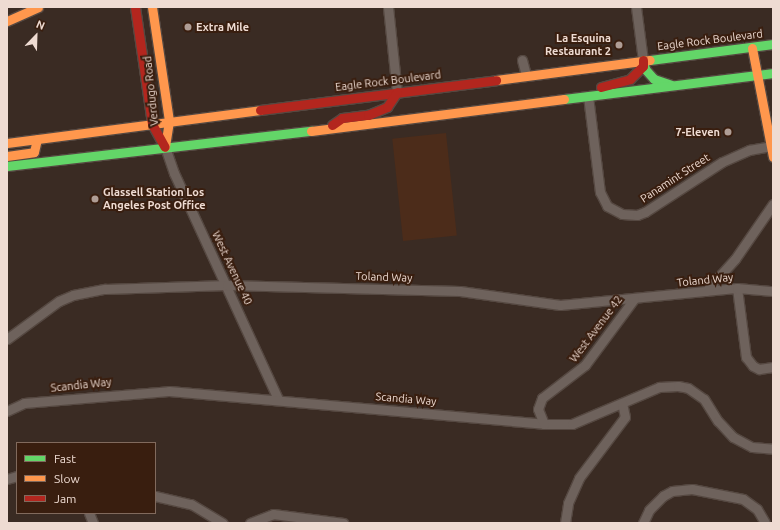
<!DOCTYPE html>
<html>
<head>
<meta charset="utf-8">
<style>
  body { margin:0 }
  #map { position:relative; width:780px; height:530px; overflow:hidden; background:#3a2b23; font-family:Ubuntu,sans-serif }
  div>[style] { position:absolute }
  .built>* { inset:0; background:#4c2c1a; transform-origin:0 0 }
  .roads { filter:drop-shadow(1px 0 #554841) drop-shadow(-1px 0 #554841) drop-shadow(0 1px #554841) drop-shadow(0 -1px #554841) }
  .street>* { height:9px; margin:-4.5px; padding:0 4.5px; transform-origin:4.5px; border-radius:4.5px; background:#6e625c }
  .fast>* { height:9px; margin:-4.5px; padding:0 4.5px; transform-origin:4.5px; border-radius:4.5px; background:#63d668 }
  .slow>* { height:9px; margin:-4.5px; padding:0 4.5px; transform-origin:4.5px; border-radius:4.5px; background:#ff974d }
  .jam>* { height:9px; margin:-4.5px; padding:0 4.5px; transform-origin:4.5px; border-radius:4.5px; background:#b3261e }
  .dots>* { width:11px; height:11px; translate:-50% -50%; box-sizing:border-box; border:2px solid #391e0f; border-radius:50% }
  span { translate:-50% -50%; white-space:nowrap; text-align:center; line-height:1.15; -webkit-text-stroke:4px #391e0f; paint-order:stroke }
  .poi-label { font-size:11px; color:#eedbd2; font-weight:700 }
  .left { translate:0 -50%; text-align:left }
  .right { translate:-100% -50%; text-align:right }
  .street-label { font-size:11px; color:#eedbd2 }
  .frame { position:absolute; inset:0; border:8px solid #eedbd2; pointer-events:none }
  .legend { position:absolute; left:16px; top:442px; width:140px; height:72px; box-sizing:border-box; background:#391e0f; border:1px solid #816a5d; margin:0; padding:5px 7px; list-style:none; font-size:12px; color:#eedbd2 }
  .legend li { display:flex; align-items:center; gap:8px; height:20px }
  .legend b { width:20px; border:1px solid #816a5d }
  .north { position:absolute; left:16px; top:16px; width:40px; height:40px; -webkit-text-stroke:3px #391e0f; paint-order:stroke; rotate:23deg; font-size:11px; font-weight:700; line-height:16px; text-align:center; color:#eedbd2 }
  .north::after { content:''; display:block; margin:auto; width:14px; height:18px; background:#eedbd2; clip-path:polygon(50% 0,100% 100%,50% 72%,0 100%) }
</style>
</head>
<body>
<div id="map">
  <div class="built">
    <i style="left:446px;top:133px;width:103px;height:54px;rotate:84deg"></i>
  </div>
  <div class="roads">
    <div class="street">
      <i style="left:388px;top:7px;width:85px;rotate:84deg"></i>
      <i style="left:636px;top:7px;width:53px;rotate:82.5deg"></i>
      <i style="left:522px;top:60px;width:16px;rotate:75deg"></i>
      <i style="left:588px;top:96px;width:97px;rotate:82.9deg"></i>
      <i style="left:600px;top:192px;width:16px;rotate:63deg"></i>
      <i style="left:607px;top:206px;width:17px;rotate:28deg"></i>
      <i style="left:622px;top:214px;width:15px;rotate:4deg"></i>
      <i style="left:637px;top:215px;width:9px;rotate:-21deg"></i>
      <i style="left:645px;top:212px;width:92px;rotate:-33deg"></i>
      <i style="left:722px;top:162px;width:30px;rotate:-24deg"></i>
      <i style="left:749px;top:150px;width:22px;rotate:-10deg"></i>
      <i style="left:165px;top:147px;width:28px;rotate:71deg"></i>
      <i style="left:174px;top:173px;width:249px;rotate:65.3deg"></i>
      <i style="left:737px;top:288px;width:70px;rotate:82.6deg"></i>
      <i style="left:746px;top:357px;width:11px;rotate:52deg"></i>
      <i style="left:753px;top:366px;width:7px;rotate:27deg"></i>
      <i style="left:759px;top:369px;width:14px;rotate:-8deg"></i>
      <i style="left:706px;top:291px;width:43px;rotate:-47.8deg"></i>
      <i style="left:735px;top:259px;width:67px;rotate:-55.4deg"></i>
      <i style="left:7px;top:339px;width:64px;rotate:-36.2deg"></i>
      <i style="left:59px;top:301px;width:15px;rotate:-23deg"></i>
      <i style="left:73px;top:295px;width:33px;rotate:-11deg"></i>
      <i style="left:105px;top:289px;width:122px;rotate:-1.9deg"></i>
      <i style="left:227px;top:285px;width:233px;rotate:1.5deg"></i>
      <i style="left:460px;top:291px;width:101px;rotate:8deg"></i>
      <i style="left:560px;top:305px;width:178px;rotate:-5.5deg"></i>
      <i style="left:737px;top:288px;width:36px;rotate:5deg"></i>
      <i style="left:7px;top:411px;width:19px;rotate:-25deg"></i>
      <i style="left:24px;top:403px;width:145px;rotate:-4.7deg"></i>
      <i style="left:169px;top:391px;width:376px;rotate:5deg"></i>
      <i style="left:544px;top:424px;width:28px"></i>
      <i style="left:572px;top:424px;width:95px;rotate:-23deg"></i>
      <i style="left:659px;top:387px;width:19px;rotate:-3deg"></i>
      <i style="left:678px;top:386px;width:10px;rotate:11deg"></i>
      <i style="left:688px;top:388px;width:19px;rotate:35deg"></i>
      <i style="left:704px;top:399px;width:26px;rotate:58deg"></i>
      <i style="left:718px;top:421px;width:22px;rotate:47deg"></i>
      <i style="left:733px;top:437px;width:21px;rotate:28deg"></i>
      <i style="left:752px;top:447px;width:21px;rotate:5deg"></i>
      <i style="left:544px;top:424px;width:16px;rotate:-112deg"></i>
      <i style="left:538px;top:409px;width:12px;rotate:-70deg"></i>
      <i style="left:542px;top:398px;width:54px;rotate:-37.5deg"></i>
      <i style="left:585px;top:365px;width:82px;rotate:-53.4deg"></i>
      <i style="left:7px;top:479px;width:10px;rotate:-17deg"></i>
      <i style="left:155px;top:496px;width:37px;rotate:13deg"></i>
      <i style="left:191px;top:504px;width:37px;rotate:31deg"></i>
      <i style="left:89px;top:513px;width:11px;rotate:68deg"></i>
      <i style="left:250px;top:523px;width:25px;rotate:-21deg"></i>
      <i style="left:273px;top:514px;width:71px;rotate:7.3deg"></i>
      <i style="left:565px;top:523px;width:20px;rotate:-81deg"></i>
      <i style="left:568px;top:503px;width:27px;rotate:-66deg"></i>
      <i style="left:579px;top:478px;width:76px;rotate:-53deg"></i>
      <i style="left:625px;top:417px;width:14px;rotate:-102deg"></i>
      <i style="left:643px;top:523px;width:14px;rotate:-65deg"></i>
      <i style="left:649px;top:510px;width:20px;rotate:-45deg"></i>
      <i style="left:663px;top:496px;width:10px;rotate:-29deg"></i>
      <i style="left:672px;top:491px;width:20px;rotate:-6deg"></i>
      <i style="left:692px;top:489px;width:52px;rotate:11.1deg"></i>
      <i style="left:743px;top:499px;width:17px;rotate:36deg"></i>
      <i style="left:757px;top:509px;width:16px;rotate:60deg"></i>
    </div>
    <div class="fast">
      <i style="left:643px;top:60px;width:9px;rotate:77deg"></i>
      <i style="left:645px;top:69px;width:13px;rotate:48deg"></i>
      <i style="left:654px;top:79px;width:18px;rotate:19deg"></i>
      <i style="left:650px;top:60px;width:124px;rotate:-7.4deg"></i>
      <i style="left:564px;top:99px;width:211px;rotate:-7.1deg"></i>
      <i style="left:7px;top:166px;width:306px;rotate:-6.6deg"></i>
    </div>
    <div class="slow">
      <i style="left:152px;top:7px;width:115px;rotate:81.5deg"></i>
      <i style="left:169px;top:121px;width:26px;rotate:99deg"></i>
      <i style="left:7px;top:21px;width:34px;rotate:-24deg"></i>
      <i style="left:752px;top:48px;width:111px;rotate:79.1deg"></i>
      <i style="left:496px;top:80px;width:155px;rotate:-7.4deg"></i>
      <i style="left:311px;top:131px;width:255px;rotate:-7.2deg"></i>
      <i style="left:7px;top:143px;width:255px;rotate:-7.4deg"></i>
      <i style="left:7px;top:156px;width:27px;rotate:-8deg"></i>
      <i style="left:34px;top:152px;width:13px;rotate:-77deg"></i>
    </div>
    <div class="jam">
      <i style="left:135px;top:7px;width:118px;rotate:81.7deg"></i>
      <i style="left:152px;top:124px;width:26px;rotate:61deg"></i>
      <i style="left:601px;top:87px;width:30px;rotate:-15deg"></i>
      <i style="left:630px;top:79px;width:18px;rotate:-45deg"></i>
      <i style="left:643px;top:66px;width:6px;rotate:-90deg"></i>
      <i style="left:260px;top:110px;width:238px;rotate:-7.2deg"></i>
      <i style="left:332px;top:125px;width:12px;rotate:-35deg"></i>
      <i style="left:342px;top:118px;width:26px;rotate:-7deg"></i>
      <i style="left:368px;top:115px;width:21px;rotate:-23deg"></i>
      <i style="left:387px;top:107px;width:18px;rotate:-56deg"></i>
    </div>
  </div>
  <div class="dots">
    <i style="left:188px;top:27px;background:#af9d95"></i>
    <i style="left:619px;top:45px;background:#af9d95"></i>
    <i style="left:728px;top:132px;background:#af9d95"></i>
    <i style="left:95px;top:199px;background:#af9d95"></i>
  </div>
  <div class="poi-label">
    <span class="left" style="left:196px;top:27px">Extra Mile</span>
    <span class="right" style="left:611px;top:45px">La Esquina<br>Restaurant 2</span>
    <span class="right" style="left:720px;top:132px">7-Eleven</span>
    <span class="left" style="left:103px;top:199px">Glassell Station Los<br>Angeles Post Office</span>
  </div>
  <div class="street-label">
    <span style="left:710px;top:40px;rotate:-7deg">Eagle Rock Boulevard</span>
    <span style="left:388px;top:81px;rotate:-7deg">Eagle Rock Boulevard</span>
    <span style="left:151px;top:91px;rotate:-96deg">Verdugo Road</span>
    <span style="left:675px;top:178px;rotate:-33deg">Panamint Street</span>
    <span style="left:232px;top:268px;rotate:65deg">West Avenue 40</span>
    <span style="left:384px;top:277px;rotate:2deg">Toland Way</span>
    <span style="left:705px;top:280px;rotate:-6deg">Toland Way</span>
    <span style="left:596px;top:329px;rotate:-53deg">West Avenue 42</span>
    <span style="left:81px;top:385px;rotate:-6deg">Scandia Way</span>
    <span style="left:406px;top:399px;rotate:5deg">Scandia Way</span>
  </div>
  <div class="frame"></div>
  <ul class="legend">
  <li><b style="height:5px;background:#63d668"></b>Fast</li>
  <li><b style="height:5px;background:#ff974d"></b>Slow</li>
  <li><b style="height:5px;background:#b3261e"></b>Jam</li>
  </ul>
  <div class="north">N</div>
</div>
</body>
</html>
